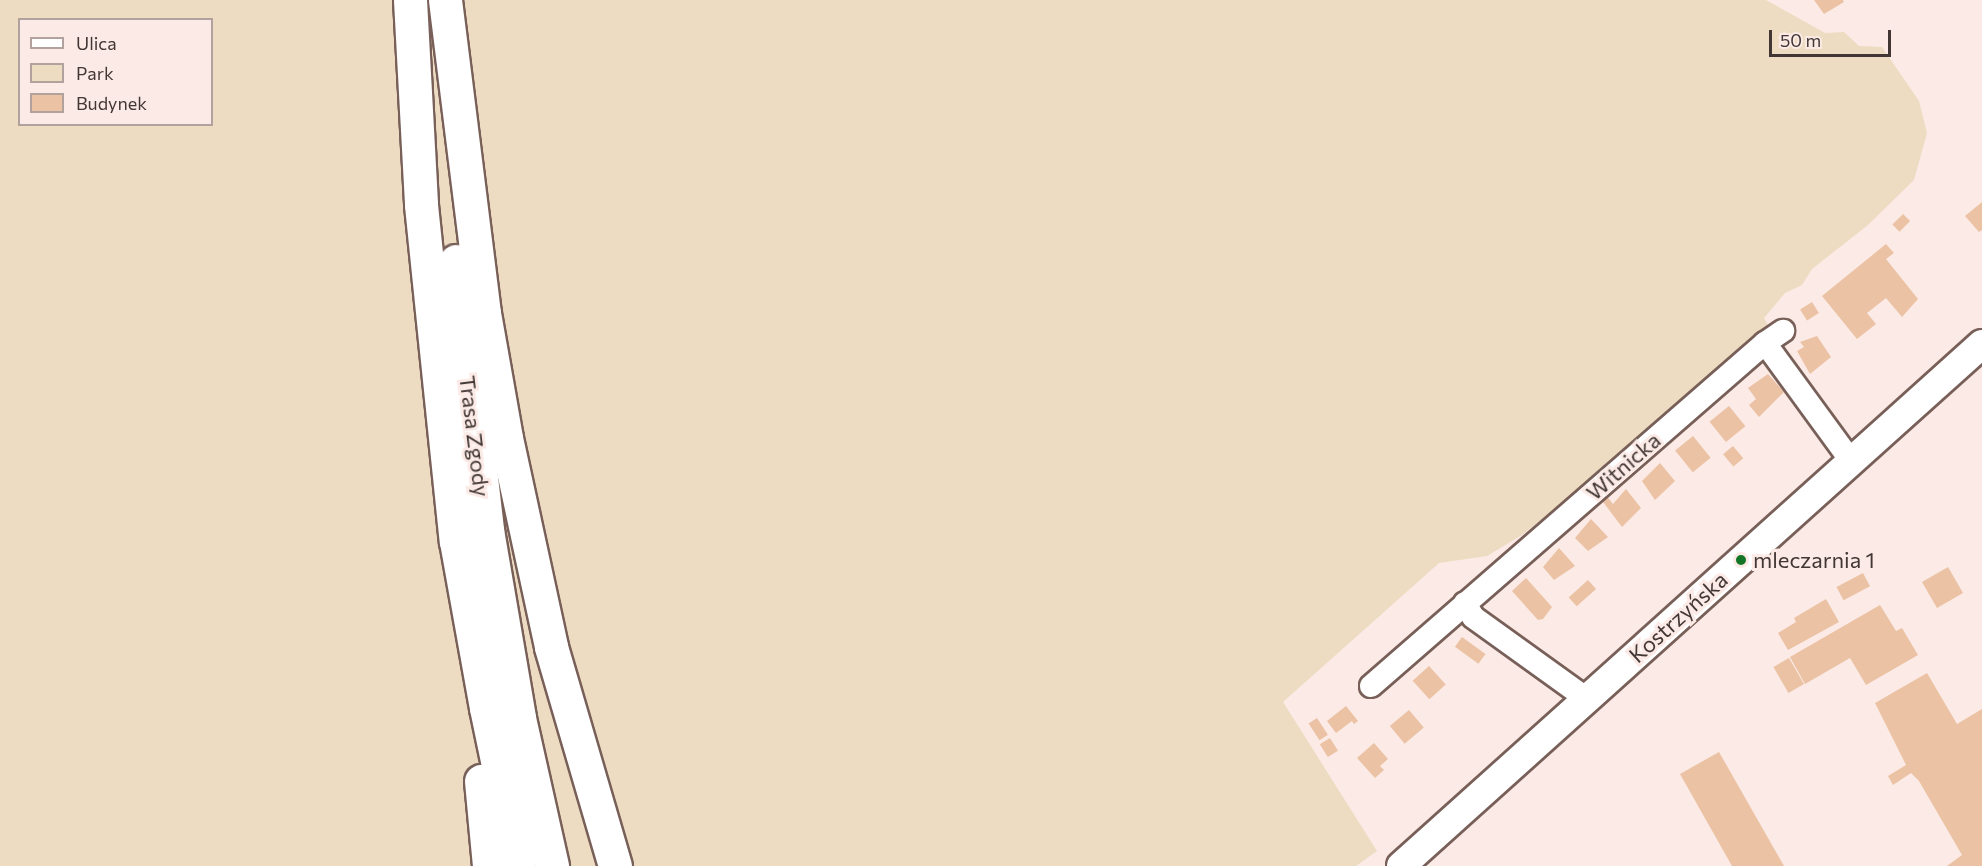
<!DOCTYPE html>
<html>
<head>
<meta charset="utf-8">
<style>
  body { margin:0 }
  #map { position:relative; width:1982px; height:866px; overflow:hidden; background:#fbeae5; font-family:Commissioner,sans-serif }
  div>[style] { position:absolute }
  .green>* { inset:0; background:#eddcc2 }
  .building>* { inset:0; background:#ebc2a4; transform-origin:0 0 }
  .roads { filter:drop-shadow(2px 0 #786059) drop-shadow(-2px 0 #786059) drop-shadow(0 2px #786059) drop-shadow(0 -2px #786059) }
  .minor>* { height:22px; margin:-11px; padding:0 11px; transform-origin:11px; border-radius:11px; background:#fff }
  .major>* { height:28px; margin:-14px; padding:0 14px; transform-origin:14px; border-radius:14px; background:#fff }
  .highway>* { height:33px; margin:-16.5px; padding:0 16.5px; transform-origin:16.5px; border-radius:16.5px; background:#fff }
  .dots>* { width:16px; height:16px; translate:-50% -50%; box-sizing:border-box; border:3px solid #fbeae5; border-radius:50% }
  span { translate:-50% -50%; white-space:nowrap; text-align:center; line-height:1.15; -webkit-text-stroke:6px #fbeae5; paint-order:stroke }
  .street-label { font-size:22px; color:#423734 }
  .poi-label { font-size:22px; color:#423734 }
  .left { translate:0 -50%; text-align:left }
  .legend { position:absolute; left:18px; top:18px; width:195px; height:108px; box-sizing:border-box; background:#fbeae5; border:2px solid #b1a29e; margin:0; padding:8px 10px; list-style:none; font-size:18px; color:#423734 }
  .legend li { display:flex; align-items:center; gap:12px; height:30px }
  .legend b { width:30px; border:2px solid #b1a29e }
  .scale { position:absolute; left:1769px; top:30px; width:122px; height:27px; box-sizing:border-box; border:3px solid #423734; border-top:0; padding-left:8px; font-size:18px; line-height:21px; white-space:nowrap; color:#423734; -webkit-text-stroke:4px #fbeae5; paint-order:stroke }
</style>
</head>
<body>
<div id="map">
  <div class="green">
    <i style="clip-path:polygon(evenodd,0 0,1766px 0,1825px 33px,1844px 32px,1859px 46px,1882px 47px,1919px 101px,1927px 133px,1914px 180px,1868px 225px,1812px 269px,1802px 285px,1785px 293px,1764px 318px,1773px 334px,1522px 535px,1487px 556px,1439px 563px,1283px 702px,1377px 851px,1356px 866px,0 866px,0 0,20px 20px,212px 20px,212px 124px,20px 124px,20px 20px)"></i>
  </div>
  <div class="building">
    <i style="clip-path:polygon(1814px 0,1843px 0,1844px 2px,1824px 14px)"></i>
    <i style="clip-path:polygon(1982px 202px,1982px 230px,1979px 232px,1965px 216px)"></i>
    <i style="left:1903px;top:214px;width:10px;height:15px;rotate:45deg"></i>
    <i style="clip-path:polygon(1886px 244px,1894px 253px,1886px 259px,1918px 299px,1902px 317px,1886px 298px,1867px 313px,1876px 324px,1857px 339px,1822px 296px)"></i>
    <i style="left:1812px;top:302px;width:13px;height:14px;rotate:58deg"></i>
    <i style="clip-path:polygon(1817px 336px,1831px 357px,1810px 374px,1797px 351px,1804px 347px,1800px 342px)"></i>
    <i style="clip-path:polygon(1768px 374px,1784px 392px,1759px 417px,1749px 405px,1756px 399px,1748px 388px)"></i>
    <i style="left:1729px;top:406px;width:26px;height:25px;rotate:51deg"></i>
    <i style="left:1693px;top:436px;width:28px;height:23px;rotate:51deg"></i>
    <i style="left:1733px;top:446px;width:16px;height:13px;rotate:50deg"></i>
    <i style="clip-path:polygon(1660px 463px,1675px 481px,1655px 500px,1642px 481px)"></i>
    <i style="clip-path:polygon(1626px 489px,1641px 508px,1622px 527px,1600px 498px,1605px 494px,1613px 504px)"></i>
    <i style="clip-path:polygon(1591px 519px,1608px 537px,1588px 551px,1575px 538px)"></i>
    <i style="clip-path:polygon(1559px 548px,1575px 566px,1554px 580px,1543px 567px)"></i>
    <i style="left:1948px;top:567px;width:30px;height:30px;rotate:60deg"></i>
    <i style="left:1863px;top:573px;width:15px;height:30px;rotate:62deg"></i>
    <i style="clip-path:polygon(1526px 578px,1552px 607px,1543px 619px,1538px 620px,1512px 591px)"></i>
    <i style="left:1588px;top:580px;width:12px;height:26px;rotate:48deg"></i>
    <i style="clip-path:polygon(1826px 599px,1839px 622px,1788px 650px,1778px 633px,1796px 622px,1794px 618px)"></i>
    <i style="clip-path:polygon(1880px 605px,1896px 631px,1902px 628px,1918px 655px,1866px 685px,1850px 658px,1805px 684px,1790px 657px)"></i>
    <i style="left:1462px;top:637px;width:29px;height:12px;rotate:36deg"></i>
    <i style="left:1789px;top:658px;width:30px;height:18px;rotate:60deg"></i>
    <i style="left:1429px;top:666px;width:25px;height:22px;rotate:48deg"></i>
    <i style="clip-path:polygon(1927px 673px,1957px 724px,1982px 709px,1982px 866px,1947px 866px,1962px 855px,1919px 781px,1911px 773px,1893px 785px,1888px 776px,1906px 765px,1875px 703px)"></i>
    <i style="clip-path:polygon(1346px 706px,1358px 721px,1354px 724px,1352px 721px,1336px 733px,1327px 721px)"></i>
    <i style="left:1409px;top:710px;width:23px;height:25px;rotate:50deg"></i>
    <i style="left:1317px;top:718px;width:20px;height:10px;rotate:57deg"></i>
    <i style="left:1330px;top:738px;width:15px;height:12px;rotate:58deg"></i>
    <i style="clip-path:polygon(1374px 743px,1388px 759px,1380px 766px,1384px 770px,1375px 778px,1357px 758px)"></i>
    <i style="clip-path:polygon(1719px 752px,1784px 866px,1732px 866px,1680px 774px)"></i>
  </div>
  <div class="roads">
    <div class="minor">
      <i style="left:1765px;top:343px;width:146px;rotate:53.9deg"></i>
      <i style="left:1465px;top:603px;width:16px;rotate:60deg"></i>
      <i style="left:1473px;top:617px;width:140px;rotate:35.7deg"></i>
      <i style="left:1371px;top:686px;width:522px;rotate:-41.04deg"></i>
      <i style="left:1765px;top:343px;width:22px;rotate:-34deg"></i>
    </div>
    <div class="major">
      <i style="left:1401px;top:866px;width:781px;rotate:-41.94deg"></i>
    </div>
    <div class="highway">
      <i style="left:410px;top:0;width:205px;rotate:86.9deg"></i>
      <i style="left:421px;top:205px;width:338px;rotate:84.1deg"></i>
      <i style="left:456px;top:541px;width:170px;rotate:79.8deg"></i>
      <i style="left:486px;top:708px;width:161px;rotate:78.2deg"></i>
      <i style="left:445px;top:0;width:315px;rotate:82.9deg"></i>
      <i style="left:484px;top:313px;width:127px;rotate:80deg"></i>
      <i style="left:506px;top:438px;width:214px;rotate:77.8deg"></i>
      <i style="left:551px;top:647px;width:228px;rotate:73.7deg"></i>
      <i style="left:456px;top:261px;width:271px;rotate:83.4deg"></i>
      <i style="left:487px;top:530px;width:191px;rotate:80.3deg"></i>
      <i style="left:519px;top:718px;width:152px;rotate:77.4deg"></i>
      <i style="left:481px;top:781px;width:85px;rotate:84.6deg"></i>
    </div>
  </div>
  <div class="dots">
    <i style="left:1741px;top:560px;background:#137526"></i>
  </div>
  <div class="street-label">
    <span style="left:475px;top:436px;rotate:83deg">Trasa Zgody</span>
    <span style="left:1623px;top:466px;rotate:-41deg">Witnicka</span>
    <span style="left:1678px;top:617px;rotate:-42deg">Kostrzyńska</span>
  </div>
  <div class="poi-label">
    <span class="left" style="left:1753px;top:560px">mleczarnia 1</span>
  </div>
  <ul class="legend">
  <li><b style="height:8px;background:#fff"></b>Ulica</li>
  <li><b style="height:16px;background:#eddcc2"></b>Park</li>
  <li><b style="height:16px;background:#ebc2a4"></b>Budynek</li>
  </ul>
  <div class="scale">50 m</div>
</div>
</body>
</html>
